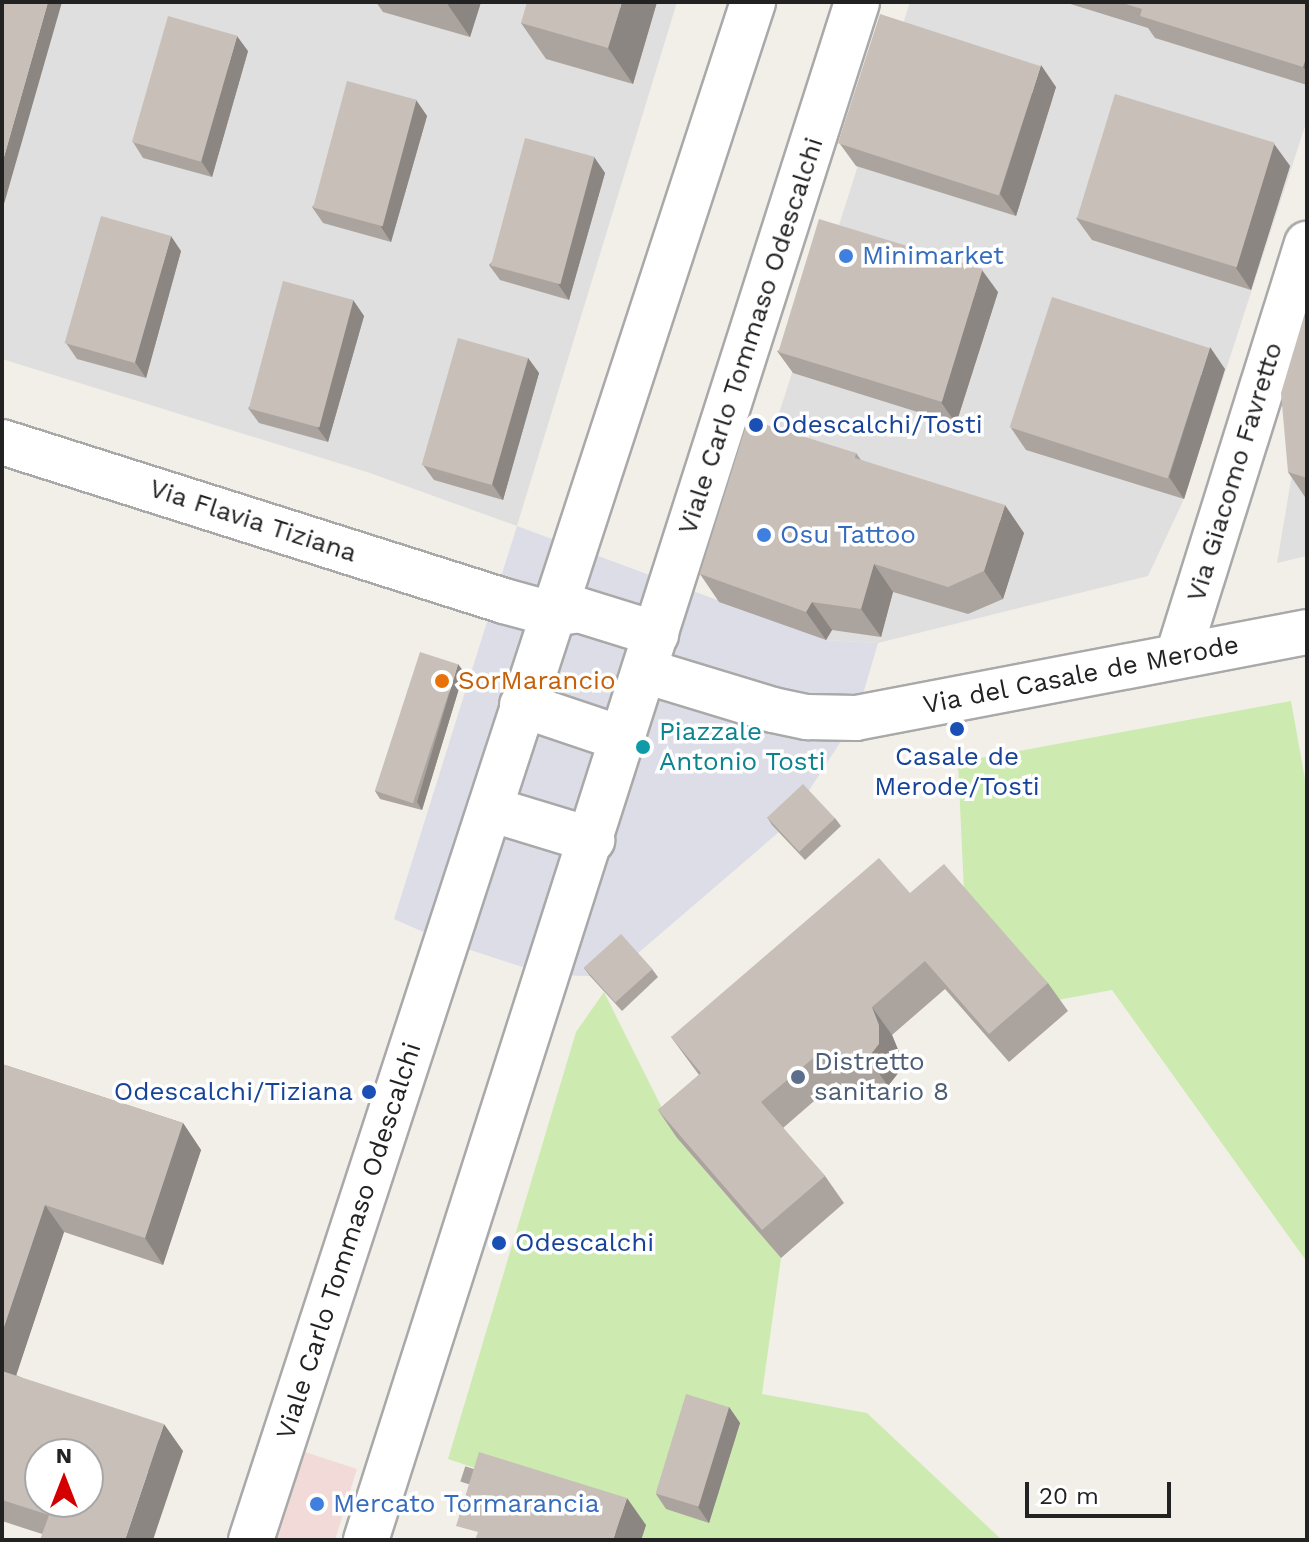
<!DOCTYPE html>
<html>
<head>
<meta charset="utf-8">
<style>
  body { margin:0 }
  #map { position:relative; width:1309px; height:1542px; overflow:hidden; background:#f2efe9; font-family:"Work Sans",sans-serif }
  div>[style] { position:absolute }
  .residential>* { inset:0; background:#e0dfdf }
  .commercial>* { inset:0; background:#f2dad9 }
  .grass>* { inset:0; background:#cdebb0 }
  .plaza>* { inset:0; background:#dddde8 }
  .roads { filter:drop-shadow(2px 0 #a9a9a9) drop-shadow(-2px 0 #a9a9a9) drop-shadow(0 2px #a9a9a9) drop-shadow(0 -2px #a9a9a9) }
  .minor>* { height:44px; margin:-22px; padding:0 22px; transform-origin:22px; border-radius:22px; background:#fff }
  .wall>* { inset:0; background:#aba49e; transform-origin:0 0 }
  .shaded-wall>* { inset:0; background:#8b8681 }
  .building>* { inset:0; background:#c7bfb8; transform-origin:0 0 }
  .dots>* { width:22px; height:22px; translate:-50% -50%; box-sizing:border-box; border:4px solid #fff; border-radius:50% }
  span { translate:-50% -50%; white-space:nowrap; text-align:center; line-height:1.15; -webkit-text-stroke:7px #fff; paint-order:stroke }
  .shop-label { font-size:26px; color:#366cbe }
  .left { translate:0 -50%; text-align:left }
  .street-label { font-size:26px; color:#222 }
  .transit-label { font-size:26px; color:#164399 }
  .right { translate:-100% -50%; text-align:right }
  .food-label { font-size:26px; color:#c56008 }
  .culture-label { font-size:26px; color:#0d838f }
  .service-label { font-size:26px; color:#4e5e75 }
  .frame { position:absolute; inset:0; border:4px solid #222; pointer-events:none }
  .north { position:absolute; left:24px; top:1438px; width:80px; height:80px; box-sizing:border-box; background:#fff; border:2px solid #a7a7a7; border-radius:50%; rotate:0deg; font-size:22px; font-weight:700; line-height:32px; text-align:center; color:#222 }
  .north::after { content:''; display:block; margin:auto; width:28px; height:36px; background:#d40000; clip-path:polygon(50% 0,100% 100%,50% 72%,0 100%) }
  .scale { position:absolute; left:1025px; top:1482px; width:146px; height:36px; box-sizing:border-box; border:4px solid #222; border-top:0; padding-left:10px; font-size:24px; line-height:28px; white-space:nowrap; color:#222; -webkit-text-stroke:6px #fff; paint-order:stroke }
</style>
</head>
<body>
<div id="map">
  <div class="residential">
    <i style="clip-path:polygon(2px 2px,677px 2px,517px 526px,367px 472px,2px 359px)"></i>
    <i style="clip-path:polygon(910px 2px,1307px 2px,1307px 120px,1184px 499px,1148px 576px,878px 643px,826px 640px,719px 602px)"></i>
    <i style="clip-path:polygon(1307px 399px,1307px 556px,1277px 563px,1301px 421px)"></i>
  </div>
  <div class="commercial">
    <i style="clip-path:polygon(305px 1452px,357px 1469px,335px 1540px,277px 1540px)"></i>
  </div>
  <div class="grass">
    <i style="clip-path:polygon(1291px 701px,1307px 790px,1307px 1262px,1112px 990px,1058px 1000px,964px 892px,958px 762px)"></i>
    <i style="clip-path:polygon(604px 992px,677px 1138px,781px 1258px,762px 1394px,867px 1413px,1002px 1540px,641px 1540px,645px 1525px,448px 1459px,576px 1032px)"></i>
  </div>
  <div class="plaza">
    <i style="clip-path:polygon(517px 526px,826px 640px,878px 643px,856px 718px,808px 792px,772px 825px,779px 832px,637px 954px,625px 943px,590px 976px,547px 975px,446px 942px,394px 919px)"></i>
  </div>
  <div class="roads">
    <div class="minor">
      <i style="left:2px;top:442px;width:527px;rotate:17.57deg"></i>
      <i style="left:504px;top:601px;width:50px;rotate:15.2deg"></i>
      <i style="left:552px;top:614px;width:27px;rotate:-8deg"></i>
      <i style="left:579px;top:610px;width:81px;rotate:17.3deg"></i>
      <i style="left:1178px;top:655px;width:431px;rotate:-72.6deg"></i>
      <i style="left:645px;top:671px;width:134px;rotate:16.9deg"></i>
      <i style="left:773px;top:710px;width:35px;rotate:12deg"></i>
      <i style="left:807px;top:717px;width:49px;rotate:1.2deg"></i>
      <i style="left:856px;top:718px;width:459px;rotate:-10.8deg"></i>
      <i style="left:522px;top:705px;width:107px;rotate:18.6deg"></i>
      <i style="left:490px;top:809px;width:107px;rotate:16.9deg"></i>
      <i style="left:251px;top:1540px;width:1618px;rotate:-71.92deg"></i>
      <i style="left:366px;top:1540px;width:1614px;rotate:-72.29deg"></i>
    </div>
  </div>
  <div class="wall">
    <i style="clip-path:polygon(376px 2px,481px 2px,470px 37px,383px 12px)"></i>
    <i style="clip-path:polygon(657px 2px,633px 84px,546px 59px,521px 23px)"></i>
    <i style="clip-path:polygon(1064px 2px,1307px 2px,1307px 85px,1155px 38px,1148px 28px)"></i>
    <i style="clip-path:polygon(248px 51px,212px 177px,143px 158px,133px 142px)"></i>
    <i style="clip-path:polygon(1056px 87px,1016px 216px,856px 166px,840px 144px)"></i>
    <i style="clip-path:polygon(416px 100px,427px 116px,391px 242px,323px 223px,312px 207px)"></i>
    <i style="clip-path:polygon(1274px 144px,1290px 166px,1251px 290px,1092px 240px,1076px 218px)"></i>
    <i style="clip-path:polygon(594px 157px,605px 173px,569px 300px,500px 280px,489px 265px)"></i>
    <i style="clip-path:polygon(181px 251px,146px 378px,77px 359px,66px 343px)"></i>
    <i style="clip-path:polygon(998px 292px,956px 424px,793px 373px,777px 351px)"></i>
    <i style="clip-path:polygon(353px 300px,364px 316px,328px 442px,259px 423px,248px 408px)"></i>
    <i style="clip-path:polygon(1307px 306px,1307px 500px,1288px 472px)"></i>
    <i style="clip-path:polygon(528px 358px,539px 373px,503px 500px,434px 480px,423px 465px)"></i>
    <i style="clip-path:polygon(1225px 369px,1184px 499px,1026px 450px,1011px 428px)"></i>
    <i style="clip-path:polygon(856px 453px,861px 460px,1024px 533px,1003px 599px,968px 614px,893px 592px,881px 637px,832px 630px,826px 640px,719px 602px,700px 574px)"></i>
    <i style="clip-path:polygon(464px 672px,422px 810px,380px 799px,375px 791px)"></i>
    <i style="clip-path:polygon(767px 817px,835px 818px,841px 826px,805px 860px,772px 825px)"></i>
    <i style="clip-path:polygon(910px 893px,1048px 983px,1068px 1011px,1009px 1062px,945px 989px,892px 1035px,899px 1052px,899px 1072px,888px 1086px,873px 1094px,852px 1092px,836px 1082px,783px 1128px,825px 1176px,844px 1203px,781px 1258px,677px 1138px,658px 1110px,699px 1075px,671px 1037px)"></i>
    <i style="clip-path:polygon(584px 968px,652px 969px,658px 977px,622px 1011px,590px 976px)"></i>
    <i style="clip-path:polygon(2px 1064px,183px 1123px,201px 1150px,163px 1265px,64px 1232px,16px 1375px,183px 1451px,42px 1534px,2px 1521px)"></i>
    <i style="clip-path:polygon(729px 1407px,740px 1423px,709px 1523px,666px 1509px,656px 1494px)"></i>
    <i style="left:646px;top:1525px;width:16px;height:190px;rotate:108deg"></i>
  </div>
  <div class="shaded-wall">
    <i style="clip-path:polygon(48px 2px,62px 2px,2px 211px,2px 164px)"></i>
    <i style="clip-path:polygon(446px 2px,481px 2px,470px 37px)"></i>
    <i style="clip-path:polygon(622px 2px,657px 2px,633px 84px,608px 48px)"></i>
    <i style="clip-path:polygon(237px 36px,248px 51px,212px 177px,201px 161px)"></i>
    <i style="clip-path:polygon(1307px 55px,1307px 72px,1303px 67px)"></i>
    <i style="clip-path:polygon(1041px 65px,1056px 87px,1016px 216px,1000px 194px)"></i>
    <i style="clip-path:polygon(416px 100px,427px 116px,391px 242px,381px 227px)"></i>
    <i style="clip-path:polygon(1274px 144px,1290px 166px,1251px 290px,1236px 268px)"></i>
    <i style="clip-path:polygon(594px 157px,605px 173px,569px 300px,558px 284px)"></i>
    <i style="clip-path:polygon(171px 236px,181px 251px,146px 378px,135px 362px)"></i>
    <i style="clip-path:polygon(982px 270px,998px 292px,956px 424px,941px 402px)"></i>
    <i style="clip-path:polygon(353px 300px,364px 316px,328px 442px,317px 427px)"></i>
    <i style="clip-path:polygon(1210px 347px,1225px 369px,1184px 499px,1169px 477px)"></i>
    <i style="clip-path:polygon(528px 358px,539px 373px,503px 500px,492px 484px)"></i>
    <i style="clip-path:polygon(1005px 505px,1024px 533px,1003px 599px,984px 571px)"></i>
    <i style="clip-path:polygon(874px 564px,893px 592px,881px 637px,861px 609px)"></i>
    <i style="clip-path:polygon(812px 602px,832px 630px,826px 640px,806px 612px)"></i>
    <i style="clip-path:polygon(458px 664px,464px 672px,422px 810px,417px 802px)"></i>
    <i style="clip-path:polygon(872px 1007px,892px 1035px,899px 1052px,899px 1072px,888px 1086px,868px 1058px)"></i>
    <i style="clip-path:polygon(183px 1123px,201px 1150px,163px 1265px,145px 1238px)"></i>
    <i style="clip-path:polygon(45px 1205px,64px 1232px,10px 1394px,2px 1383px,2px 1333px)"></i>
    <i style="clip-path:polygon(729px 1407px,740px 1423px,709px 1523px,698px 1507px)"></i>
    <i style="clip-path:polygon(164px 1424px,183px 1451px,153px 1540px,125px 1540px)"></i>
    <i style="clip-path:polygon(627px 1498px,646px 1525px,641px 1540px,613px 1540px)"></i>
  </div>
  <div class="building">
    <i style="clip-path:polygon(2px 2px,48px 2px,2px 164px)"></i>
    <i style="clip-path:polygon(527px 2px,622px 2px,608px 48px,521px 23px)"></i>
    <i style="clip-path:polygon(1119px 2px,1307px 2px,1307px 55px,1303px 67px,1140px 16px,1142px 9px)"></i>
    <i style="left:880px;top:14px;width:169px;height:136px;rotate:18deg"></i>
    <i style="left:168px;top:16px;width:72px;height:131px;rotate:16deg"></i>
    <i style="left:347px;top:81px;width:72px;height:131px;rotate:15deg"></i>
    <i style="left:1115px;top:94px;width:167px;height:130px;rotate:17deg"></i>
    <i style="left:525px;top:138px;width:72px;height:132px;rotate:15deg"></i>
    <i style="left:101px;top:216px;width:73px;height:132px;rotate:16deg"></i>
    <i style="left:819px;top:219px;width:171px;height:139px;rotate:17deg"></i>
    <i style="left:283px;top:281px;width:73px;height:132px;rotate:15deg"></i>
    <i style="left:1052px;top:297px;width:166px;height:137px;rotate:18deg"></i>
    <i style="clip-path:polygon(1307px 306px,1307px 478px,1288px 472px,1281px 393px)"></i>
    <i style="left:458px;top:338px;width:73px;height:132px;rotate:16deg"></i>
    <i style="clip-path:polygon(748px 419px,856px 453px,855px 458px,1005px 505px,984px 571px,948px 587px,874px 564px,861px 609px,812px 602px,806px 612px,700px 574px)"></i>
    <i style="left:420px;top:652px;width:40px;height:146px;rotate:18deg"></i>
    <i style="left:803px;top:784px;width:47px;height:49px;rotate:47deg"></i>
    <i style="clip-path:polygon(879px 858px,910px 893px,944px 864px,1048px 983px,989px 1034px,925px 961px,872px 1007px,879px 1025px,879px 1044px,868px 1058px,854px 1066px,833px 1064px,817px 1055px,761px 1102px,825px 1176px,762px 1230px,658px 1110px,701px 1073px,671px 1037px)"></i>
    <i style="left:621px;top:934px;width:47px;height:50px;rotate:48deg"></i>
    <i style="clip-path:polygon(2px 1064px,183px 1123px,145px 1238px,45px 1205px,2px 1333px)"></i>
    <i style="clip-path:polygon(evenodd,2px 1371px,164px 1424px,125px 1540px,40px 1540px,49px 1515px,2px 1500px,2px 1371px,40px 1454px,88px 1454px,88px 1502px,40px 1502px,40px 1454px)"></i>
    <i style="left:686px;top:1394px;width:45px;height:104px;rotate:17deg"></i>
    <i style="clip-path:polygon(479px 1452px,627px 1498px,613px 1540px,475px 1540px,478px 1532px,456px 1526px)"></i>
  </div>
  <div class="dots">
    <i style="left:846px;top:256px;background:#3f7fe0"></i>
    <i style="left:756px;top:425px;background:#1a4fb4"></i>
    <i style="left:764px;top:535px;background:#3f7fe0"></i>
    <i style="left:442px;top:681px;background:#e8710a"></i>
    <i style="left:957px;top:729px;background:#1a4fb4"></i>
    <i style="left:643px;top:747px;background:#0f9aa8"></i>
    <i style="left:798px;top:1077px;background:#5c6f8a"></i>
    <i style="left:369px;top:1092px;background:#1a4fb4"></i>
    <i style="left:499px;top:1243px;background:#1a4fb4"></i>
    <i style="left:317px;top:1504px;background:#3f7fe0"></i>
  </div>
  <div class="shop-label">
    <span class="left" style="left:862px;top:256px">Minimarket</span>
    <span class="left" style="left:780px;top:535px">Osu Tattoo</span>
    <span class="left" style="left:333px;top:1504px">Mercato Tormarancia</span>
  </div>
  <div class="street-label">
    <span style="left:751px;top:336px;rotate:-72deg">Viale Carlo Tommaso Odescalchi</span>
    <span style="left:1235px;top:472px;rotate:-73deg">Via Giacomo Favretto</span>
    <span style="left:253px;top:521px;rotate:18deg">Via Flavia Tiziana</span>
    <span style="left:1081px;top:675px;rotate:-11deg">Via del Casale de Merode</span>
    <span style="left:349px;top:1241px;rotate:-72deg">Viale Carlo Tommaso Odescalchi</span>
  </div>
  <div class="transit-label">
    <span class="left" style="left:772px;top:425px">Odescalchi/Tosti</span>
    <span style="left:957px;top:772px">Casale de<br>Merode/Tosti</span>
    <span class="right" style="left:353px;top:1092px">Odescalchi/Tiziana</span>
    <span class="left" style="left:515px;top:1243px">Odescalchi</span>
  </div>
  <div class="food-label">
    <span class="left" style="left:458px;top:681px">SorMarancio</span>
  </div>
  <div class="culture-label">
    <span class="left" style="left:659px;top:747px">Piazzale<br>Antonio Tosti</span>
  </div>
  <div class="service-label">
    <span class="left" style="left:814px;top:1077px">Distretto<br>sanitario 8</span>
  </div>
  <div class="frame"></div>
  <div class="north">N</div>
  <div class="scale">20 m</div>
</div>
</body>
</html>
